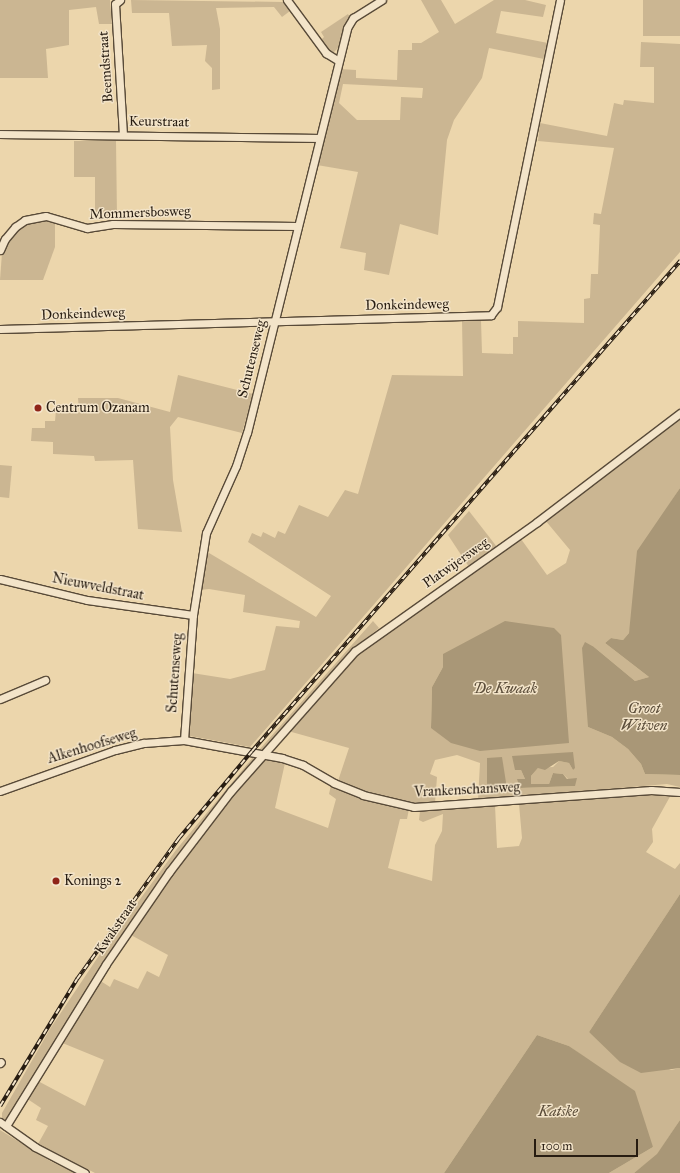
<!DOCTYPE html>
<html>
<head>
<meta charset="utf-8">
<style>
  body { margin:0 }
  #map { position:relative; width:680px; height:1173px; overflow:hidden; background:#ecd6ac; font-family:"IM FELL Great Primer",serif }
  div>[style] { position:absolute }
  .green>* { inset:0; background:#cbb692; transform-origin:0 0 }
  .water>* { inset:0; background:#a99777 }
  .roads { filter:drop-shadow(1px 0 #584a38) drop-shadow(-1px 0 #584a38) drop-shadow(0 1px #584a38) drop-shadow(0 -1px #584a38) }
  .minor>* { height:7px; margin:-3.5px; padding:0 3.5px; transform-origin:3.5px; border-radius:3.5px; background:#f3e4c9 }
  .rail>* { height:3.5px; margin-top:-1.75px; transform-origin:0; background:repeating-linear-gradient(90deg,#f3e4c9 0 6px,#271c11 0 12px); box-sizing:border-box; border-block:1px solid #271c11 }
  .dots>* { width:11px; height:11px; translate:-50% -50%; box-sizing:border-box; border:2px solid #f3e4c9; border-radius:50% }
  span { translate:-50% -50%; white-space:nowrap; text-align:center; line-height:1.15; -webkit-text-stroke:3px #f3e4c9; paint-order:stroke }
  .street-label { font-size:14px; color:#271c11 }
  .poi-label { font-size:14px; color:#271c11 }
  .left { translate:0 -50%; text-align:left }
  .water-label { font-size:15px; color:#5b4d3a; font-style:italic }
  .scale { position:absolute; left:534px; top:1139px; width:104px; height:18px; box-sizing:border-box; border:2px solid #271c11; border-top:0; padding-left:5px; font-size:12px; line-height:14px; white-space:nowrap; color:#271c11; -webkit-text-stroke:3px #f3e4c9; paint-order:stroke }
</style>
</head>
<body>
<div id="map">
  <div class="green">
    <i style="clip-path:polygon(0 0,110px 0,112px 24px,99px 24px,96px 7px,69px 10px,69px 45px,46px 49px,48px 78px,0 78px)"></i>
    <i style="clip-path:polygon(131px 0,283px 2px,290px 11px,282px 17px,274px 7px,216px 8px,220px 29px,220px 89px,212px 90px,212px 68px,205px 61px,207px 45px,172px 46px,169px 13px,132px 13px)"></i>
    <i style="clip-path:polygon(evenodd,421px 0,441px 0,455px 24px,494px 0,525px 0,546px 5px,543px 17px,501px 11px,496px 33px,548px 43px,544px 59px,489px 48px,482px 78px,454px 120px,447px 140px,438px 235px,400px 224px,389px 275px,364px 270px,366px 253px,340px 248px,358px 172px,317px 165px,340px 69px,356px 70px,356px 78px,397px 80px,398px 50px,412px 50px,412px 43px,421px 43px,439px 32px,421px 0,343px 84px,423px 88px,422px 98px,401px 97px,400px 120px,357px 120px,339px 103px,343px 84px)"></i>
    <i style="left:643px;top:0;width:37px;height:36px"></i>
    <i style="clip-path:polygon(348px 14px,350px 18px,339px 47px,334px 52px,329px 51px,320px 41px,324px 37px,321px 32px)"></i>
    <i style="clip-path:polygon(641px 42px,680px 44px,680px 252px,250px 747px,190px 736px,188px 733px,188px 715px,192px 673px,230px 679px,265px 670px,276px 626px,299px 628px,300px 621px,243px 612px,245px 595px,209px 589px,199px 590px,204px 550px,316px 617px,331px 596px,248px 542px,252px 533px,261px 537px,263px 532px,275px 538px,278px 531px,285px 534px,299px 505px,328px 517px,345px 490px,358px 494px,392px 375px,463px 376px,462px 320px,481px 320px,482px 353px,513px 354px,513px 337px,518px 337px,518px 321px,584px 323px,584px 299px,590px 298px,591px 274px,598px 274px,600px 225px,593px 224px,594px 213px,601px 214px,614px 148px,538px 141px,540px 123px,607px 136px,614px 103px,623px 105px,624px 100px,654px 103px,654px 67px,640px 67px)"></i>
    <i style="clip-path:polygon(74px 141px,116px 141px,117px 217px,95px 217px,95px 177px,74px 177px)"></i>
    <i style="clip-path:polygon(48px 220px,55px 222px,55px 247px,43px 280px,0 280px,2px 253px,7px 242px,23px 225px,33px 221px)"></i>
    <i style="clip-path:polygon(178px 375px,253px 394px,242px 433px,178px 417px,170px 427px,173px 480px,182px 532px,138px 529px,133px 460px,95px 461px,94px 456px,53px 454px,53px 442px,31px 441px,32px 428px,45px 428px,45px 421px,55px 421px,56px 410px,79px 411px,78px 398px,118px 398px,170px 412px)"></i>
    <i style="clip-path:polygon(evenodd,680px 417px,680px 488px,656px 525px,629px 633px,623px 640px,611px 638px,605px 643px,649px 677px,635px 681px,594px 647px,588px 727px,612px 737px,628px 749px,641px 764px,645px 774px,680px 775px,680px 787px,667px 784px,478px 800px,480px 763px,457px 755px,435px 760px,430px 774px,437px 777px,435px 803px,415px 805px,365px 793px,338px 781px,349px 748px,288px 731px,359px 651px,521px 539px,547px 575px,566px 563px,570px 550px,545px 520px,680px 417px,443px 667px,431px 727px,432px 687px,443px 667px,680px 417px,572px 752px,573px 770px,569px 763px,559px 761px,553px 767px,538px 768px,531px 776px,531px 784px,549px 784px,553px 773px,563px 774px,575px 786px,520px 788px,525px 779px,521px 770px,572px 752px)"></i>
    <i style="left:0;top:465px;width:12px;height:32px;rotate:5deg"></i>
    <i style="clip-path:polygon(469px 511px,497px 547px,469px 567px,448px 535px)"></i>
    <i style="clip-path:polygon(373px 621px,379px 628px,362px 642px,265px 750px,259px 750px)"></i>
    <i style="clip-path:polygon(254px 756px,257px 758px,223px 797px,69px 1018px,7px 1119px,2px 1120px,2px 1113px,50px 1029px,100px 954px,176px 850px)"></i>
    <i style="clip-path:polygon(267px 758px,285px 763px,275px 808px,328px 828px,336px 799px,329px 794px,331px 785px,363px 798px,409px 809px,407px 819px,400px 819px,388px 868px,432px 881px,435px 845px,442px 831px,443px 814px,423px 822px,419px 820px,420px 811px,495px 805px,497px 848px,519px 846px,522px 838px,519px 804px,588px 797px,672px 793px,652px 829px,653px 842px,646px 852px,675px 869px,680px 863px,680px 894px,589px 1032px,671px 1070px,680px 1068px,680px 1120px,657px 1155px,634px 1173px,609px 1173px,653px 1147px,595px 1065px,569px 1046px,537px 1035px,444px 1173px,95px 1173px,38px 1144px,48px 1126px,36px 1120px,41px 1108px,26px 1098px,36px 1080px,85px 1106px,104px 1060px,60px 1042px,99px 980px,110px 987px,114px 979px,138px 989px,147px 971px,159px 977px,168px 955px,129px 934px,168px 878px,233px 793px)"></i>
    <i style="clip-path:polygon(0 1130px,50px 1161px,75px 1173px,0 1173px)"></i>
  </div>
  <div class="water">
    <i style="clip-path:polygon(680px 488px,680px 775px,645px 774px,641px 764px,628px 749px,612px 737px,588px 727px,582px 648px,585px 642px,594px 647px,635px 681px,649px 677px,605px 643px,611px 638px,623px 640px,629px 633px,637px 551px)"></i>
    <i style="clip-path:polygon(505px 621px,554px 628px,561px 635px,569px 743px,480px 751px,451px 743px,431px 728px,432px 687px,443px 667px,443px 654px)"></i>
    <i style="clip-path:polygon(573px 752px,575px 768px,573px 770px,569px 763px,559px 761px,545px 770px,538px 768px,531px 776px,531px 784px,549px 784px,553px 773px,563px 774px,567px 779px,577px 778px,575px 786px,520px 788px,517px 779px,525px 779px,521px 770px,515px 770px,512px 756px)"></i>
    <i style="clip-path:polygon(502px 757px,507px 789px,487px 788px,487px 758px)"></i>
    <i style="clip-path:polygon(680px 894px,680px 1068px,641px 1073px,620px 1062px,589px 1032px)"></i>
    <i style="clip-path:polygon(537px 1035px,569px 1046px,635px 1091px,653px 1147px,609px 1173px,444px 1173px)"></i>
    <i style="clip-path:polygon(680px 1120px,680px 1173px,634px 1173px,657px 1154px)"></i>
  </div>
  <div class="roads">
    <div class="minor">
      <i style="left:120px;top:0;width:6px;rotate:141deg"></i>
      <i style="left:115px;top:4px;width:131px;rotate:86.5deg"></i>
      <i style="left:287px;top:0;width:66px;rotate:53.7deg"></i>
      <i style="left:326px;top:53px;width:13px;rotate:32deg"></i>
      <i style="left:0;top:134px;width:318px;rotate:0.7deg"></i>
      <i style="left:0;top:250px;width:12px;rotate:-66deg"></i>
      <i style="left:5px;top:239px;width:16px;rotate:-50deg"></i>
      <i style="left:15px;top:227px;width:12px;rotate:-35deg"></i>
      <i style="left:25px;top:220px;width:21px;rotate:-11deg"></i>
      <i style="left:46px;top:216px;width:43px;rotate:16.3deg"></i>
      <i style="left:87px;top:228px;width:26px;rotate:-9deg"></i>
      <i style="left:113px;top:224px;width:185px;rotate:0.6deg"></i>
      <i style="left:0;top:329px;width:491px;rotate:-1.6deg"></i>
      <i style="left:491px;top:315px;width:10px;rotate:-53deg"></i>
      <i style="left:497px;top:307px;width:313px;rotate:-78.4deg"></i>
      <i style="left:0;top:579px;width:89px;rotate:13.6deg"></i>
      <i style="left:87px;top:600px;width:107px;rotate:8.1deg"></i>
      <i style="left:0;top:699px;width:49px;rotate:-22.9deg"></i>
      <i style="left:184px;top:740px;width:125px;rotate:-85.9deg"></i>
      <i style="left:193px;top:615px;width:83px;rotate:-81deg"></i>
      <i style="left:206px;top:533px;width:73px;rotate:-65.9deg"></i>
      <i style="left:236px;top:466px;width:35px;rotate:-72deg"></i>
      <i style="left:247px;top:433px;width:417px;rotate:-76.1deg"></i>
      <i style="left:347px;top:28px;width:12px;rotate:-59deg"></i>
      <i style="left:353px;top:18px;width:34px;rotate:-32deg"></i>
      <i style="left:0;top:791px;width:122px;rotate:-19.6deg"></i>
      <i style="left:115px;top:750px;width:30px;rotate:-14deg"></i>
      <i style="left:144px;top:743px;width:40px;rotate:-4.3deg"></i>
      <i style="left:184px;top:740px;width:100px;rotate:10.4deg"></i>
      <i style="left:282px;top:758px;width:22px;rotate:18deg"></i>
      <i style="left:303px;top:765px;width:36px;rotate:30deg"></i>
      <i style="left:334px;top:783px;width:31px;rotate:22deg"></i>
      <i style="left:363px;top:795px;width:52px;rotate:13.2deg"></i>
      <i style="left:414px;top:807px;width:238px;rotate:-4.1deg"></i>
      <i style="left:651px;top:790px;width:29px;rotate:4deg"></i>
      <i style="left:0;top:1063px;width:1px;rotate:-45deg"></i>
      <i style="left:0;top:1122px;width:43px;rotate:35.5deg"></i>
      <i style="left:35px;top:1147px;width:56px;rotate:27.5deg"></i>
      <i style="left:6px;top:1126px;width:190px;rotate:-58.3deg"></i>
      <i style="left:106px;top:964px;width:112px;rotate:-55.6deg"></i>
      <i style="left:169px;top:872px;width:102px;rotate:-52.6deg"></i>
      <i style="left:231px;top:791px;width:187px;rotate:-48.5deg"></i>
      <i style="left:355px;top:651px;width:223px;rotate:-35.3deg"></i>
      <i style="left:537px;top:522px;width:180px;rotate:-37.3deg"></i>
    </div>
  </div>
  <div class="rail">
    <i style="left:0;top:1106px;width:149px;rotate:-58.8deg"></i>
    <i style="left:77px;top:979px;width:174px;rotate:-54.1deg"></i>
    <i style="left:179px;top:838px;width:114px;rotate:-50deg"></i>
    <i style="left:252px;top:751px;width:651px;rotate:-48.86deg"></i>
  </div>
  <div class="dots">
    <i style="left:38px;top:408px;background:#8f2418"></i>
    <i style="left:56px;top:881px;background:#8f2418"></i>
  </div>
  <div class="street-label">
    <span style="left:106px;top:67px;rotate:-94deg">Beemdstraat</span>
    <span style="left:159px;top:122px;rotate:1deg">Keurstraat</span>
    <span style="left:140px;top:213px;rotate:-2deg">Mommersbosweg</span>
    <span style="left:407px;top:305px;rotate:-1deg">Donkeindeweg</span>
    <span style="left:83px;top:314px;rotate:-2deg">Donkeindeweg</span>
    <span style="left:252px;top:359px;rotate:-76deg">Schutenseweg</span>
    <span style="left:456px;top:563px;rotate:-35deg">Platwijersweg</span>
    <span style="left:98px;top:587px;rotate:11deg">Nieuwveldstraat</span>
    <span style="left:175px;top:673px;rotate:-86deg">Schutenseweg</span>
    <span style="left:92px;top:746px;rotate:-17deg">Alkenhoofseweg</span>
    <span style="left:467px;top:790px;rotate:-3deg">Vrankenschansweg</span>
    <span style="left:116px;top:927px;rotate:-56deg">Kwakstraat</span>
  </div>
  <div class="poi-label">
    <span class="left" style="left:46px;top:408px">Centrum Ozanam</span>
    <span class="left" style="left:64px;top:881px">Konings 2</span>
  </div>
  <div class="water-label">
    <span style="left:505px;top:689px">De Kwaak</span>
    <span style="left:644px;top:717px">Groot<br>Witven</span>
    <span style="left:558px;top:1112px">Katske</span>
  </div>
  <div class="scale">100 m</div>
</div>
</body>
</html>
